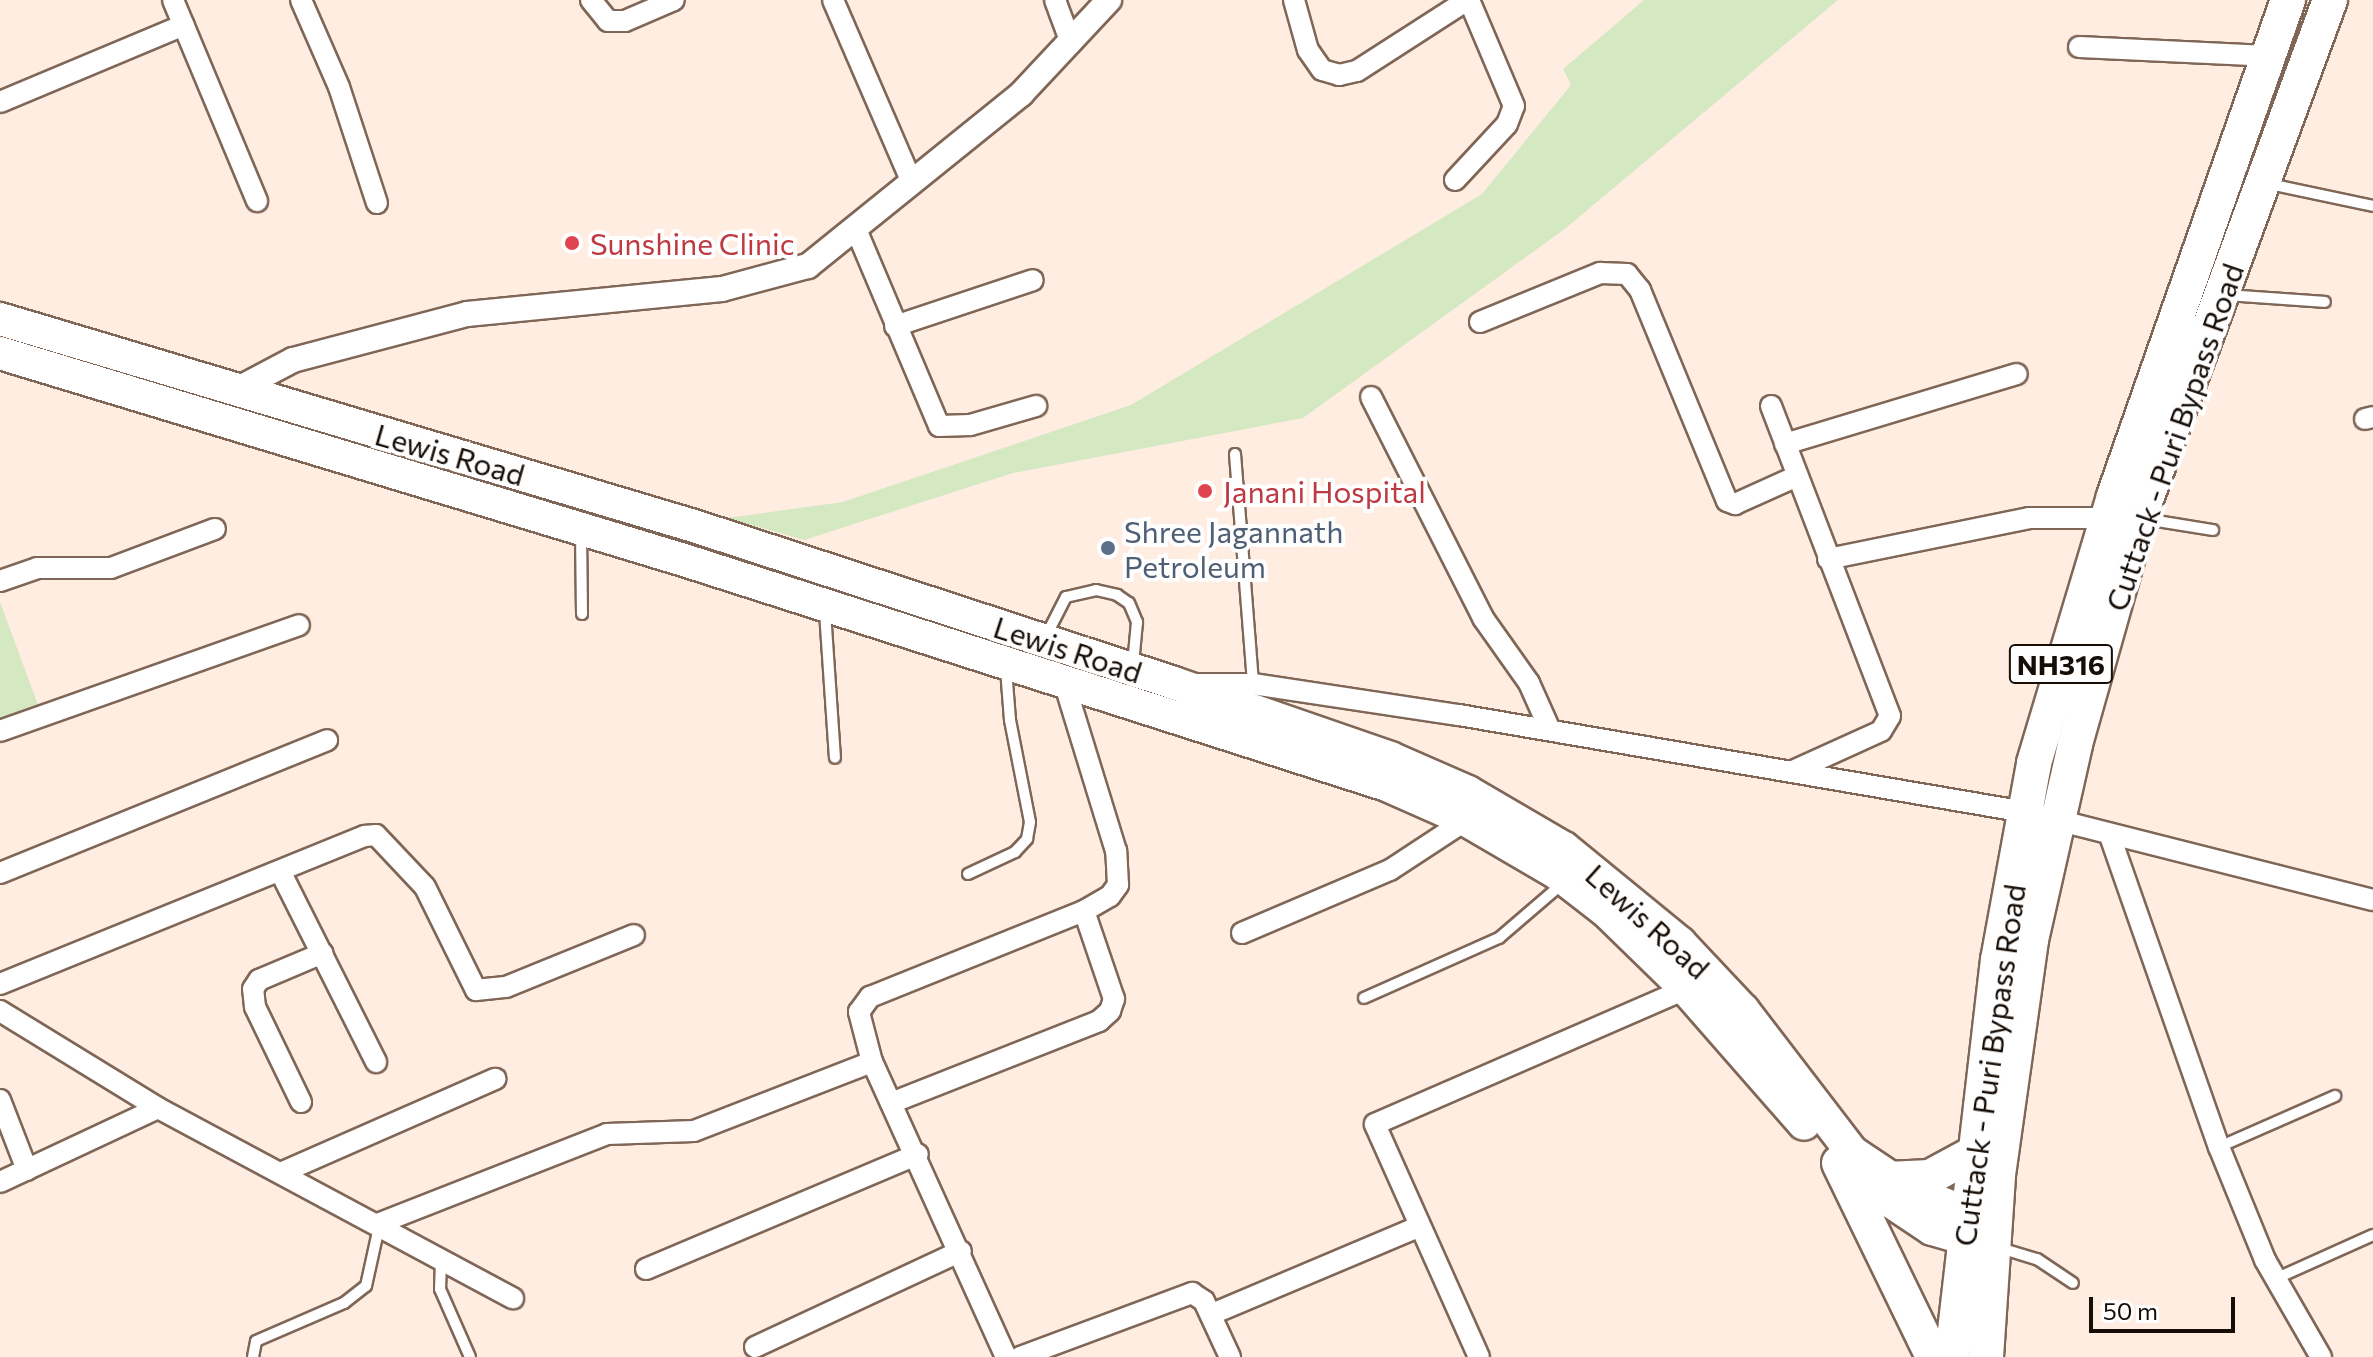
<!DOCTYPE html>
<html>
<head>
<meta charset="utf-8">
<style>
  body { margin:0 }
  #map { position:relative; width:2373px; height:1357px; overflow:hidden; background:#ffede2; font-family:Commissioner,sans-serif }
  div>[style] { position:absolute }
  .green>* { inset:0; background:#d4e8c2 }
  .roads { filter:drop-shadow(2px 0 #7f6656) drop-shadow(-2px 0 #7f6656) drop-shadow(0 2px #7f6656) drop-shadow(0 -2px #7f6656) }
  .service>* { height:10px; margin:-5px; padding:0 5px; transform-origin:5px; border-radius:5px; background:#fff }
  .minor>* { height:20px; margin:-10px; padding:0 10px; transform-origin:10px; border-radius:10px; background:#fff }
  .tertiary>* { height:24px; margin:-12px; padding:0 12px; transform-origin:12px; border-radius:12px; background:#fff }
  .primary>* { height:32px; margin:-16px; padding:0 16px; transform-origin:16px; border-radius:16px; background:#fff }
  .trunk>* { height:34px; margin:-17px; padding:0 17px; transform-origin:17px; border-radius:17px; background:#fff }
  .dots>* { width:22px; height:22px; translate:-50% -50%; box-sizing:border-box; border:4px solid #fefefe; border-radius:50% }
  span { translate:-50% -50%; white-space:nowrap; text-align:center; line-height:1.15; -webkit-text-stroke:8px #fefefe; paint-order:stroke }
  .shield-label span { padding:2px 6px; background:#fefefe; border:2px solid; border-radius:6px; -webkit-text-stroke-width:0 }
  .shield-label { font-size:28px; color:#160d07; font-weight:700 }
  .health-label { font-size:30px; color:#be3a42 }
  .left { translate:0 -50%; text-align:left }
  .street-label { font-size:30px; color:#160d07 }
  .service-label { font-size:30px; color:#4e5e75 }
  .scale { position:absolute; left:2089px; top:1297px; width:146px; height:36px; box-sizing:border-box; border:4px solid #160d07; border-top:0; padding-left:10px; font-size:24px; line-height:28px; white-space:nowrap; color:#160d07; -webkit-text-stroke:6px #fefefe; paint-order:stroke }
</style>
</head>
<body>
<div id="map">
  <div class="green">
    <i style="clip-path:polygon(1644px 0,1838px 0,1566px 228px,1303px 418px,1013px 473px,804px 540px,727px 518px,843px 502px,1131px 405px,1482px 194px,1571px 85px,1563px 69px)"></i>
    <i style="clip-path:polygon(0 602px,41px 713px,0 729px)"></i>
  </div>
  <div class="roads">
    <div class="service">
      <i style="left:2269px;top:184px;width:106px;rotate:11.9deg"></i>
      <i style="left:2228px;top:295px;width:97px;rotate:4.1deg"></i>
      <i style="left:1235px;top:454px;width:231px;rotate:85.5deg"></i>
      <i style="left:2145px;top:519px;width:69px;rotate:9.2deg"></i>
      <i style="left:581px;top:532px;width:82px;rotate:89.3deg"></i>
      <i style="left:825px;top:612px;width:146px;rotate:86.1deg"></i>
      <i style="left:1045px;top:638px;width:46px;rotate:-62.9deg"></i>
      <i style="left:1066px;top:597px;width:31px;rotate:-13deg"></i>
      <i style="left:1096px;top:590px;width:22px;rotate:13deg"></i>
      <i style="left:1117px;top:595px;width:14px;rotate:34deg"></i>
      <i style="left:1129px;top:603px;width:21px;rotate:67deg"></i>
      <i style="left:1137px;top:622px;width:42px;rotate:95.4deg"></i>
      <i style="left:968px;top:874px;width:52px;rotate:-25.1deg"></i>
      <i style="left:1015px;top:852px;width:18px;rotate:-47deg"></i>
      <i style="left:1027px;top:839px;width:17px;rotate:-80deg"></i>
      <i style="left:1030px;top:822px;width:104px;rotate:-101.1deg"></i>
      <i style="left:1010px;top:720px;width:51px;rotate:-94.5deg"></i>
      <i style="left:1364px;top:998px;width:148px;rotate:-24deg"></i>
      <i style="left:1499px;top:938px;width:86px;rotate:-40.7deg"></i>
      <i style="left:2219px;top:1147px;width:127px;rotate:-23.7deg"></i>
      <i style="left:2000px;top:1248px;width:39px;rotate:17deg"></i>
      <i style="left:2037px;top:1259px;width:43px;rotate:33.7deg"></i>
      <i style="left:441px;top:1261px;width:28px;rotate:92deg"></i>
      <i style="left:440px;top:1289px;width:74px;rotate:66.2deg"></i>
      <i style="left:2275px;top:1279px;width:107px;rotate:-24.2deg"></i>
      <i style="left:253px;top:1357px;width:16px;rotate:-79deg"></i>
      <i style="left:256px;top:1341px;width:96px;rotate:-23.4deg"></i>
      <i style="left:344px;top:1303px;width:28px;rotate:-38deg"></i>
      <i style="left:366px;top:1286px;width:60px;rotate:-77.6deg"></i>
    </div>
    <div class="minor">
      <i style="left:173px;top:0;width:218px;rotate:67.3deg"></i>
      <i style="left:301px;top:0;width:95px;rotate:66.4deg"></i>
      <i style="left:339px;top:87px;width:122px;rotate:71.9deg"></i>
      <i style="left:591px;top:0;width:27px;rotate:51deg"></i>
      <i style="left:608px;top:21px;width:17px"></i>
      <i style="left:625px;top:21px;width:53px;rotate:-23.2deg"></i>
      <i style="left:833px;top:0;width:196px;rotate:66.6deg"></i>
      <i style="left:1055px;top:0;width:46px;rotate:69.6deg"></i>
      <i style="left:1294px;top:0;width:52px;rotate:74.4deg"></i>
      <i style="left:1308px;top:50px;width:24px;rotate:55deg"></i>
      <i style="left:1322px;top:70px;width:18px;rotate:16deg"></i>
      <i style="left:1339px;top:75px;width:18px;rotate:-13deg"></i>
      <i style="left:1357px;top:71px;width:131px;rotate:-32.8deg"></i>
      <i style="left:2079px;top:47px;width:189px;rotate:2.7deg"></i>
      <i style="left:0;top:102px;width:199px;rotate:-22.7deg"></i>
      <i style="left:1455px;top:180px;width:76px;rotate:-47.1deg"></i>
      <i style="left:1507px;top:124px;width:19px;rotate:-69deg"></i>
      <i style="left:1514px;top:106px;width:115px;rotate:-113deg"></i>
      <i style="left:855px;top:227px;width:216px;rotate:67.1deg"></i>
      <i style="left:939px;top:426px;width:31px;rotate:-2deg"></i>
      <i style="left:970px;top:425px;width:69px;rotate:-16.1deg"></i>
      <i style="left:1480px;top:322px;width:130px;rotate:-22.2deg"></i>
      <i style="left:1600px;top:273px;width:27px;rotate:2deg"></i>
      <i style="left:1627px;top:274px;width:21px;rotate:51deg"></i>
      <i style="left:1640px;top:290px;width:228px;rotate:67.6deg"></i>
      <i style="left:1727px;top:501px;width:9px;rotate:21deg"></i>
      <i style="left:1735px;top:504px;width:68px;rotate:-24.3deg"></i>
      <i style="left:895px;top:326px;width:145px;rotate:-18.4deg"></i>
      <i style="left:1371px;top:397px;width:248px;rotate:63.1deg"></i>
      <i style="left:1483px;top:618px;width:80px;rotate:54.7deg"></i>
      <i style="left:1529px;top:683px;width:51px;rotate:65.9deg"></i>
      <i style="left:1771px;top:406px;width:332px;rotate:69deg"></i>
      <i style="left:1890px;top:716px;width:17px;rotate:121deg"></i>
      <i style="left:1881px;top:731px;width:97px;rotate:155.6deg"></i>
      <i style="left:2365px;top:419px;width:8px;rotate:-14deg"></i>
      <i style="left:1785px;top:444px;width:242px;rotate:-16.8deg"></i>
      <i style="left:1828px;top:559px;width:205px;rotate:-11.5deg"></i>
      <i style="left:2029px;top:518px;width:77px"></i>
      <i style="left:0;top:581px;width:39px;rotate:-19deg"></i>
      <i style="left:37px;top:568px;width:74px"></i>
      <i style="left:111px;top:568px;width:111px;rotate:-20.6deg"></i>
      <i style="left:1199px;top:684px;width:54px"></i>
      <i style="left:1253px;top:684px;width:208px;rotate:8.6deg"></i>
      <i style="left:1459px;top:715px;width:574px;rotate:9.72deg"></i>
      <i style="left:2025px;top:812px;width:359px;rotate:14.2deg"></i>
      <i style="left:0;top:731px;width:317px;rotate:-19.5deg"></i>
      <i style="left:2110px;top:836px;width:330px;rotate:70.7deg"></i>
      <i style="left:2219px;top:1147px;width:122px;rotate:67.8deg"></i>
      <i style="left:2265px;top:1260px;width:112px;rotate:60deg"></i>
      <i style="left:280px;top:871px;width:214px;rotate:63.3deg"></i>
      <i style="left:0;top:873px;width:353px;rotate:-22.1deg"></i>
      <i style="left:1242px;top:933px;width:161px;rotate:-23.1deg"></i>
      <i style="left:1390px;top:870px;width:91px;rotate:-33.3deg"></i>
      <i style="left:0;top:984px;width:394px;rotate:-22.1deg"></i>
      <i style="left:365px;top:836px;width:11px;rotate:-5deg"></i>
      <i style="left:376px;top:835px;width:71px;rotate:46.7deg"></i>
      <i style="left:425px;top:887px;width:115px;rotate:63.7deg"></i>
      <i style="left:476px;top:990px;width:30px;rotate:-6deg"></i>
      <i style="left:506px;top:987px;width:138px;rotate:-22.1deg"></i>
      <i style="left:0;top:1011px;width:185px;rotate:31.5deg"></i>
      <i style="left:158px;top:1108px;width:403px;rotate:28.2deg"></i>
      <i style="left:0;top:1100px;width:75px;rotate:68.9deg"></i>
      <i style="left:301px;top:1102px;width:106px;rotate:-115.8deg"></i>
      <i style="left:255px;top:1007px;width:18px;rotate:-96deg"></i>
      <i style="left:253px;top:989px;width:11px;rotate:-56deg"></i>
      <i style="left:259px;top:980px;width:69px;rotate:-22.9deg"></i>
      <i style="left:891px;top:1103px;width:224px;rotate:-21.5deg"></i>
      <i style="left:1099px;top:1021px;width:15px;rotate:-42deg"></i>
      <i style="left:1110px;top:1011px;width:13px;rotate:-72deg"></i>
      <i style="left:1114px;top:999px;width:93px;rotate:-108.8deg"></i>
      <i style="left:283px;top:1172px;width:232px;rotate:-23.7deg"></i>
      <i style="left:0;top:1182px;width:174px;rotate:-25.1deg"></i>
      <i style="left:380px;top:1223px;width:244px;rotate:-21.4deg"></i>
      <i style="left:607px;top:1134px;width:87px;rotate:-2deg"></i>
      <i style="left:694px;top:1131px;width:191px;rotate:-21.2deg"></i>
      <i style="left:646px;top:1269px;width:295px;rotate:-22.9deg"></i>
      <i style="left:1212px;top:1314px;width:224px;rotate:-22.9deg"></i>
      <i style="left:755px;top:1347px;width:227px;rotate:-25deg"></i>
      <i style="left:1006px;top:1357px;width:324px;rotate:-114.4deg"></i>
      <i style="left:872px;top:1062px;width:52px;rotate:-104.6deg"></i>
      <i style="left:859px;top:1012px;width:19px;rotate:-54deg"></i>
      <i style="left:870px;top:997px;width:231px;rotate:-21.9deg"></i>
      <i style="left:1084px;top:911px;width:30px;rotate:-30deg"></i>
      <i style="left:1110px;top:896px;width:14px;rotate:-54deg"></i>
      <i style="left:1118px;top:885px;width:34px;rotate:-93deg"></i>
      <i style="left:1116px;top:851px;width:180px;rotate:-107.1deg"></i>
      <i style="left:1020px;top:1357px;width:184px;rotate:-20.4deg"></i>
      <i style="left:1192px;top:1293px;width:14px;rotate:34deg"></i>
      <i style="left:1204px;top:1301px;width:62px;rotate:65.1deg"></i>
      <i style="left:1479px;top:1357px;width:255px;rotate:-114.1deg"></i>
      <i style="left:1375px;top:1124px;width:339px;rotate:-23.5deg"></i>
    </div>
    <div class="tertiary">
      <i style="left:236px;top:390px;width:64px;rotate:-27.8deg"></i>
      <i style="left:293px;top:360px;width:180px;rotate:-14.8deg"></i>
      <i style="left:467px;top:314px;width:256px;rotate:-5.6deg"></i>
      <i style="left:722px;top:289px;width:89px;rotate:-15deg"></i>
      <i style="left:808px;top:266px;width:274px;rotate:-38.9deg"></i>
      <i style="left:1021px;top:94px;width:129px;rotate:-46.9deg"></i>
    </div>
    <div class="primary">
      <i style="left:0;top:319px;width:724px;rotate:16.61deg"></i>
      <i style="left:694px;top:526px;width:505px;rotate:18.11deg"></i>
      <i style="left:1174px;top:683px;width:229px;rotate:19.1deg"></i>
      <i style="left:1390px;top:758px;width:85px;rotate:23.6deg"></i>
      <i style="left:1468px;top:792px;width:111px;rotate:30.3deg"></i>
      <i style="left:1564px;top:848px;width:150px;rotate:39.3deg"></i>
      <i style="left:1680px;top:943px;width:92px;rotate:46.8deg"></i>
      <i style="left:1743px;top:1010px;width:179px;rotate:52.5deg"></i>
      <i style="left:1852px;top:1152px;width:72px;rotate:33.7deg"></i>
      <i style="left:1912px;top:1192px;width:60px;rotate:20.6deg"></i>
      <i style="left:1968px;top:1213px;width:25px;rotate:7deg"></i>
      <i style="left:0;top:353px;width:715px;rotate:16.84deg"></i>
      <i style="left:684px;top:560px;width:738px;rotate:17.75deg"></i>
      <i style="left:1387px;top:785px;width:86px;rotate:23.9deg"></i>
      <i style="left:1466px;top:820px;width:105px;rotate:30.2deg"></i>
      <i style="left:1557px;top:873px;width:62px;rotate:37.8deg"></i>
      <i style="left:1606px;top:911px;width:112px;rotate:44.3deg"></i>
      <i style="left:1686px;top:989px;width:179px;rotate:48.8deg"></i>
      <i style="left:1872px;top:1189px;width:72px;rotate:33.7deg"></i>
      <i style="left:1932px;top:1229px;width:61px;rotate:16.1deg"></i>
    </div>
    <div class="trunk">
      <i style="left:1839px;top:1163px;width:216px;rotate:64.1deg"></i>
      <i style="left:1887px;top:1179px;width:43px;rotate:-2.7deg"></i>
      <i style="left:1930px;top:1177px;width:50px;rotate:-28.6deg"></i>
      <i style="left:1952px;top:1357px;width:400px;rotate:-83.4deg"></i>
      <i style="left:1998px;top:960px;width:200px;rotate:-79.6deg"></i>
      <i style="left:2034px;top:763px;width:279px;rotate:-73.3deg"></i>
      <i style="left:2114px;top:496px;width:526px;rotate:-70.67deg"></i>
      <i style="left:1986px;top:1357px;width:182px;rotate:-86.2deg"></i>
      <i style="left:1998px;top:1175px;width:237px;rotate:-82deg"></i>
      <i style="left:2031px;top:940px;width:201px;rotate:-77.3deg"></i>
      <i style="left:2075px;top:744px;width:235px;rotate:-74.2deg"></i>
      <i style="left:2139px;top:518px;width:552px;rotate:-69.76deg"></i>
    </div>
  </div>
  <div class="dots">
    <i style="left:572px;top:243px;background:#e0444e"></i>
    <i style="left:1205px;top:491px;background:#e0444e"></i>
    <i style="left:1108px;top:548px;background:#5c6f8a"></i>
  </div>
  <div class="shield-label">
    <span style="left:2061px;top:664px">NH316</span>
  </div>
  <div class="health-label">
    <span class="left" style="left:590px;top:243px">Sunshine Clinic</span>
    <span class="left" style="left:1223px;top:491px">Janani Hospital</span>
  </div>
  <div class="street-label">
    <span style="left:2174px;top:437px;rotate:-71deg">Cuttack - Puri Bypass Road</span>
    <span style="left:450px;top:454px;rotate:16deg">Lewis Road</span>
    <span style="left:1068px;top:649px;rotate:18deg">Lewis Road</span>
    <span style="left:1648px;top:921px;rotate:42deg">Lewis Road</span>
    <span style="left:1989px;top:1065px;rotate:-82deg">Cuttack - Puri Bypass Road</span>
  </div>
  <div class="service-label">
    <span class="left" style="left:1124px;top:548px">Shree Jagannath<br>Petroleum</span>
  </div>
  <div class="scale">50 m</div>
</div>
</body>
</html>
